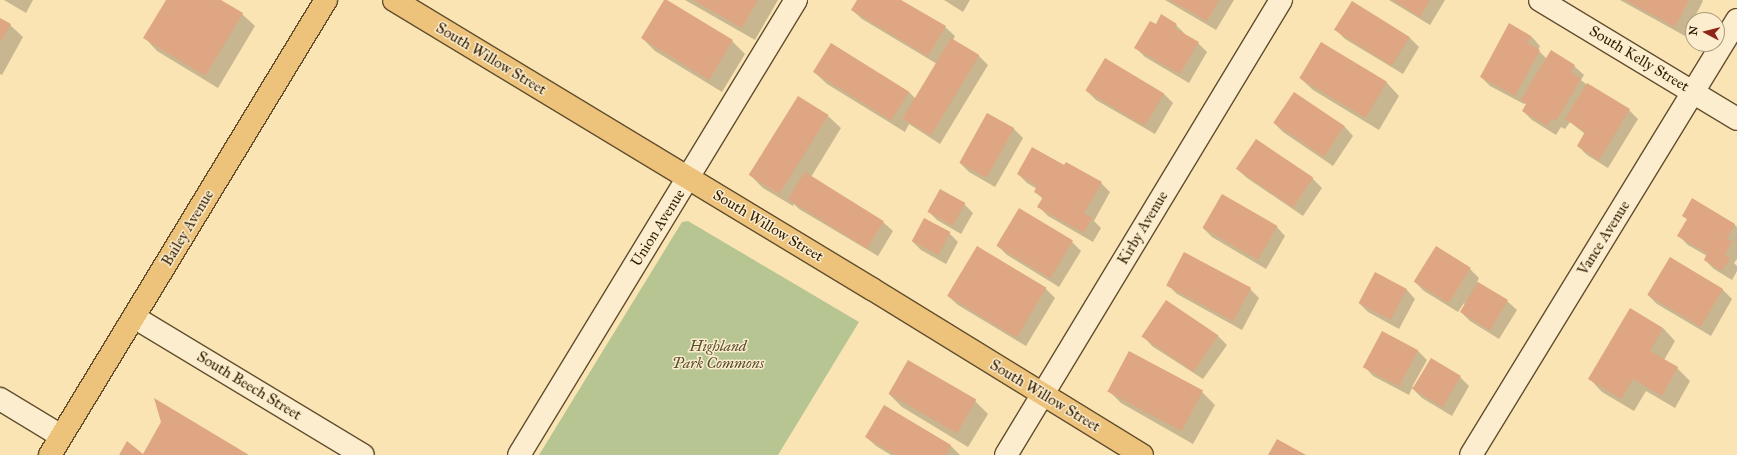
<!DOCTYPE html>
<html>
<head>
<meta charset="utf-8">
<style>
  body { margin:0 }
  #map { position:relative; width:1737px; height:455px; overflow:hidden; background:#fae4b4; font-family:"IM FELL Great Primer",serif }
  div>[style] { position:absolute }
  .green>* { inset:0; background:#b7c592 }
  .shadow>* { inset:0; background:#0003 }
  .building>* { inset:0; background:#dea682; transform-origin:0 0 }
  .roads { filter:drop-shadow(1px 0 #624e2f) drop-shadow(-1px 0 #624e2f) drop-shadow(0 1px #624e2f) drop-shadow(0 -1px #624e2f) }
  .minor>* { height:22px; margin:-11px; padding:0 11px; transform-origin:11px; border-radius:11px; background:#fcedce }
  .major>* { height:22px; margin:-11px; padding:0 11px; transform-origin:11px; border-radius:11px; background:#edc27a }
  span { translate:-50% -50%; white-space:nowrap; text-align:center; line-height:1.15; -webkit-text-stroke:3px #fcedce; paint-order:stroke }
  .street-label { font-size:15px; color:#2f1c03 }
  .park-label { font-size:15px; color:#584f2e; font-style:italic }
  .north { position:absolute; left:1685px; top:12px; width:40px; height:40px; box-sizing:border-box; background:#fcedce; border:1px solid #aa997d; border-radius:50%; rotate:277deg; font-size:11px; font-weight:700; line-height:16px; text-align:center; color:#2f1c03 }
  .north::after { content:''; display:block; margin:auto; width:14px; height:18px; background:#8f2418; clip-path:polygon(50% 0,100% 100%,50% 72%,0 100%) }
</style>
</head>
<body>
<div id="map">
  <div class="green">
    <i style="clip-path:polygon(688px 221px,859px 322px,778px 455px,539px 455px,682px 222px)"></i>
  </div>
  <div class="shadow">
    <i style="clip-path:polygon(4px 0,33px 0,26px 13px)"></i>
    <i style="clip-path:polygon(167px 0,219px 0,242px 14px,255px 26px,218px 88px,157px 51px,145px 38px)"></i>
    <i style="clip-path:polygon(665px 0,732px 41px,745px 54px,722px 92px,655px 51px,642px 38px)"></i>
    <i style="clip-path:polygon(685px 0,778px 0,755px 40px)"></i>
    <i style="clip-path:polygon(858px 0,900px 0,945px 27px,955px 36px,953px 40px,979px 56px,988px 65px,940px 144px,909px 124px,905px 132px,827px 84px,814px 72px,831px 44px,909px 92px,916px 99px,937px 64px,862px 19px,852px 10px)"></i>
    <i style="clip-path:polygon(944px 0,970px 0,963px 12px)"></i>
    <i style="clip-path:polygon(1165px 0,1234px 0,1216px 30px)"></i>
    <i style="clip-path:polygon(1389px 0,1445px 0,1430px 25px)"></i>
    <i style="clip-path:polygon(1620px 0,1702px 0,1703px 1px,1685px 36px)"></i>
    <i style="clip-path:polygon(1352px 3px,1410px 38px,1419px 47px,1403px 74px,1345px 39px,1336px 30px)"></i>
    <i style="clip-path:polygon(0 19px,10px 25px,23px 37px,2px 75px,0 74px)"></i>
    <i style="clip-path:polygon(1156px 25px,1176px 25px,1185px 34px,1185px 35px,1198px 43px,1207px 52px,1189px 83px,1145px 57px,1136px 48px)"></i>
    <i style="clip-path:polygon(1531px 36px,1540px 46px,1538px 50px,1547px 59px,1574px 66px,1584px 75px,1581px 80px,1587px 85px,1629px 110px,1638px 119px,1608px 168px,1587px 155px,1578px 146px,1585px 134px,1570px 122px,1565px 129px,1561px 127px,1556px 135px,1532px 120px,1523px 111px,1527px 105px,1525px 103px,1524px 104px,1490px 86px,1481px 77px)"></i>
    <i style="clip-path:polygon(1321px 43px,1387px 83px,1399px 96px,1379px 130px,1313px 90px,1300px 78px)"></i>
    <i style="clip-path:polygon(1105px 60px,1164px 94px,1173px 103px,1155px 134px,1096px 100px,1087px 91px)"></i>
    <i style="clip-path:polygon(987px 114px,1014px 129px,1023px 138px,995px 187px,969px 172px,960px 163px)"></i>
    <i style="clip-path:polygon(828px 116px,841px 128px,811px 177px,883px 222px,893px 231px,878px 256px,799px 209px,794px 204px,793px 206px,763px 188px,750px 175px)"></i>
    <i style="clip-path:polygon(1274px 123px,1344px 126px,1353px 136px,1333px 166px,1283px 132px)"></i>
    <i style="clip-path:polygon(1065px 167px,1101px 183px,1110px 192px,1094px 221px,1101px 228px,1093px 242px,1048px 216px,1039px 207px,1043px 199px,1035px 192px,1037px 189px,1027px 183px,1018px 174px)"></i>
    <i style="clip-path:polygon(1237px 169px,1312px 178px,1322px 188px,1303px 216px,1247px 178px)"></i>
    <i style="clip-path:polygon(964px 204px,973px 213px,961px 234px,937px 220px,928px 211px)"></i>
    <i style="clip-path:polygon(1683px 216px,1734px 224px,1737px 227px,1737px 259px,1734px 263px,1737px 266px,1737px 271px,1732px 280px,1714px 269px,1705px 260px,1707px 256px,1688px 245px,1679px 236px,1688px 220px)"></i>
    <i style="clip-path:polygon(1276px 226px,1285px 236px,1266px 269px,1212px 237px,1203px 228px)"></i>
    <i style="clip-path:polygon(949px 233px,958px 242px,946px 264px,921px 250px,912px 241px)"></i>
    <i style="clip-path:polygon(1072px 242px,1081px 251px,1059px 287px,1007px 255px,998px 246px)"></i>
    <i style="clip-path:polygon(1670px 258px,1723px 290px,1732px 299px,1711px 336px,1657px 304px,1648px 295px)"></i>
    <i style="clip-path:polygon(1470px 269px,1479px 278px,1477px 282px,1507px 301px,1517px 310px,1499px 339px,1470px 321px,1461px 312px,1465px 304px,1464px 303px,1458px 312px,1424px 291px,1415px 282px)"></i>
    <i style="clip-path:polygon(1168px 285px,1250px 289px,1259px 298px,1242px 330px,1177px 294px)"></i>
    <i style="clip-path:polygon(1045px 288px,1055px 298px,1026px 346px,958px 305px,948px 296px)"></i>
    <i style="clip-path:polygon(1406px 289px,1415px 299px,1399px 329px,1368px 312px,1359px 303px)"></i>
    <i style="clip-path:polygon(1663px 328px,1675px 341px,1664px 360px,1677px 368px,1690px 381px,1675px 408px,1646px 391px,1634px 411px,1602px 392px,1590px 379px)"></i>
    <i style="clip-path:polygon(1382px 332px,1418px 351px,1427px 360px,1412px 387px,1460px 377px,1469px 386px,1452px 416px,1422px 398px,1412px 388px,1409px 395px,1373px 376px,1364px 366px)"></i>
    <i style="clip-path:polygon(1217px 335px,1227px 345px,1203px 379px,1152px 346px,1143px 336px)"></i>
    <i style="clip-path:polygon(908px 361px,975px 401px,988px 414px,968px 447px,902px 407px,889px 394px)"></i>
    <i style="clip-path:polygon(1108px 390px,1202px 392px,1215px 405px,1193px 444px,1121px 403px)"></i>
    <i style="clip-path:polygon(884px 406px,951px 446px,960px 455px,891px 455px,876px 446px,866px 437px)"></i>
  </div>
  <div class="building">
    <i style="clip-path:polygon(166px 0,221px 0,243px 13px,205px 76px,143px 38px)"></i>
    <i style="clip-path:polygon(664px 0,667px 0,733px 40px,709px 80px,641px 38px)"></i>
    <i style="clip-path:polygon(693px 0,758px 0,742px 28px)"></i>
    <i style="clip-path:polygon(857px 0,901px 0,946px 26px,928px 56px,851px 10px)"></i>
    <i style="clip-path:polygon(1170px 0,1219px 0,1207px 21px)"></i>
    <i style="clip-path:polygon(1393px 0,1430px 0,1420px 17px)"></i>
    <i style="clip-path:polygon(1625px 0,1689px 0,1675px 27px)"></i>
    <i style="left:1352px;top:1px;width:68px;height:34px;rotate:32deg"></i>
    <i style="clip-path:polygon(1161px 14px,1177px 24px,1174px 28px,1199px 42px,1180px 74px,1134px 48px,1150px 21px,1156px 24px)"></i>
    <i style="clip-path:polygon(0 18px,11px 24px,0 43px)"></i>
    <i style="clip-path:polygon(1509px 23px,1531px 36px,1527px 43px,1540px 50px,1515px 96px,1480px 77px)"></i>
    <i style="left:951px;top:38px;width:33px;height:94px;rotate:31deg"></i>
    <i style="left:1321px;top:42px;width:77px;height:42px;rotate:31deg"></i>
    <i style="left:831px;top:43px;width:92px;height:34px;rotate:32deg"></i>
    <i style="clip-path:polygon(1551px 50px,1575px 65px,1571px 72px,1581px 79px,1556px 121px,1552px 118px,1547px 126px,1522px 111px,1526px 104px,1521px 100px)"></i>
    <i style="left:1105px;top:58px;width:69px;height:38px;rotate:31deg"></i>
    <i style="clip-path:polygon(1587px 83px,1630px 109px,1599px 160px,1577px 146px,1585px 132px,1565px 119px)"></i>
    <i style="left:1294px;top:92px;width:61px;height:37px;rotate:34deg"></i>
    <i style="left:798px;top:96px;width:36px;height:93px;rotate:32deg"></i>
    <i style="left:987px;top:113px;width:31px;height:57px;rotate:29deg"></i>
    <i style="left:1256px;top:139px;width:69px;height:36px;rotate:34deg"></i>
    <i style="clip-path:polygon(1032px 147px,1064px 165px,1066px 162px,1102px 182px,1084px 213px,1092px 218px,1084px 233px,1037px 207px,1043px 197px,1034px 192px,1037px 186px,1017px 174px)"></i>
    <i style="left:805px;top:172px;width:93px;height:32px;rotate:32deg"></i>
    <i style="left:940px;top:189px;width:29px;height:26px;rotate:29deg"></i>
    <i style="left:1222px;top:194px;width:64px;height:39px;rotate:30deg"></i>
    <i style="clip-path:polygon(1692px 198px,1735px 224px,1727px 238px,1732px 242px,1725px 254px,1730px 258px,1722px 271px,1704px 260px,1707px 253px,1677px 236px,1687px 219px,1682px 216px)"></i>
    <i style="left:1019px;top:208px;width:63px;height:44px;rotate:31deg"></i>
    <i style="left:924px;top:218px;width:30px;height:26px;rotate:28deg"></i>
    <i style="left:977px;top:246px;width:81px;height:58px;rotate:31deg"></i>
    <i style="left:1436px;top:246px;width:41px;height:42px;rotate:32deg"></i>
    <i style="left:1184px;top:252px;width:76px;height:38px;rotate:28deg"></i>
    <i style="left:1670px;top:257px;width:62px;height:44px;rotate:31deg"></i>
    <i style="left:1375px;top:272px;width:36px;height:35px;rotate:28deg"></i>
    <i style="left:1478px;top:282px;width:35px;height:35px;rotate:31deg"></i>
    <i style="left:1166px;top:300px;width:63px;height:44px;rotate:34deg"></i>
    <i style="clip-path:polygon(1630px 308px,1663px 328px,1650px 351px,1678px 367px,1662px 396px,1633px 379px,1621px 399px,1588px 379px)"></i>
    <i style="left:1382px;top:331px;width:41px;height:41px;rotate:28deg"></i>
    <i style="left:1129px;top:351px;width:84px;height:46px;rotate:28deg"></i>
    <i style="left:1431px;top:358px;width:35px;height:36px;rotate:31deg"></i>
    <i style="left:908px;top:360px;width:79px;height:39px;rotate:30deg"></i>
    <i style="clip-path:polygon(154px 398px,249px 455px,119px 455px,127px 441px,143px 454px,161px 422px)"></i>
    <i style="clip-path:polygon(884px 405px,951px 445px,946px 455px,896px 455px,865px 437px)"></i>
    <i style="clip-path:polygon(1277px 439px,1306px 455px,1268px 455px)"></i>
  </div>
  <div class="roads">
    <div class="minor">
      <i style="left:1540px;top:0;width:230px;rotate:31.1deg"></i>
      <i style="left:134px;top:317px;width:267px;rotate:31.1deg"></i>
      <i style="left:0;top:399px;width:71px;rotate:31.2deg"></i>
      <i style="left:519px;top:455px;width:533px;rotate:-58.67deg"></i>
      <i style="left:1006px;top:455px;width:532px;rotate:-58.85deg"></i>
      <i style="left:1471px;top:455px;width:510px;rotate:-58.55deg"></i>
    </div>
    <div class="major">
      <i style="left:394px;top:0;width:559px;rotate:31.16deg"></i>
      <i style="left:872px;top:289px;width:317px;rotate:31.6deg"></i>
      <i style="left:50px;top:455px;width:532px;rotate:-58.76deg"></i>
    </div>
  </div>
  <div class="street-label">
    <span style="left:491px;top:59px;rotate:31deg">South Willow Street</span>
    <span style="left:1639px;top:59px;rotate:31deg">South Kelly Street</span>
    <span style="left:768px;top:226px;rotate:31deg">South Willow Street</span>
    <span style="left:188px;top:228px;rotate:-59deg">Bailey Avenue</span>
    <span style="left:658px;top:228px;rotate:-58deg">Union Avenue</span>
    <span style="left:1143px;top:228px;rotate:-59deg">Kirby Avenue</span>
    <span style="left:1604px;top:238px;rotate:-58deg">Vance Avenue</span>
    <span style="left:249px;top:386px;rotate:31deg">South Beech Street</span>
    <span style="left:1045px;top:396px;rotate:31deg">South Willow Street</span>
  </div>
  <div class="park-label">
    <span style="left:718px;top:355px">Highland<br>Park Commons</span>
  </div>
  <div class="north">N</div>
</div>
</body>
</html>
